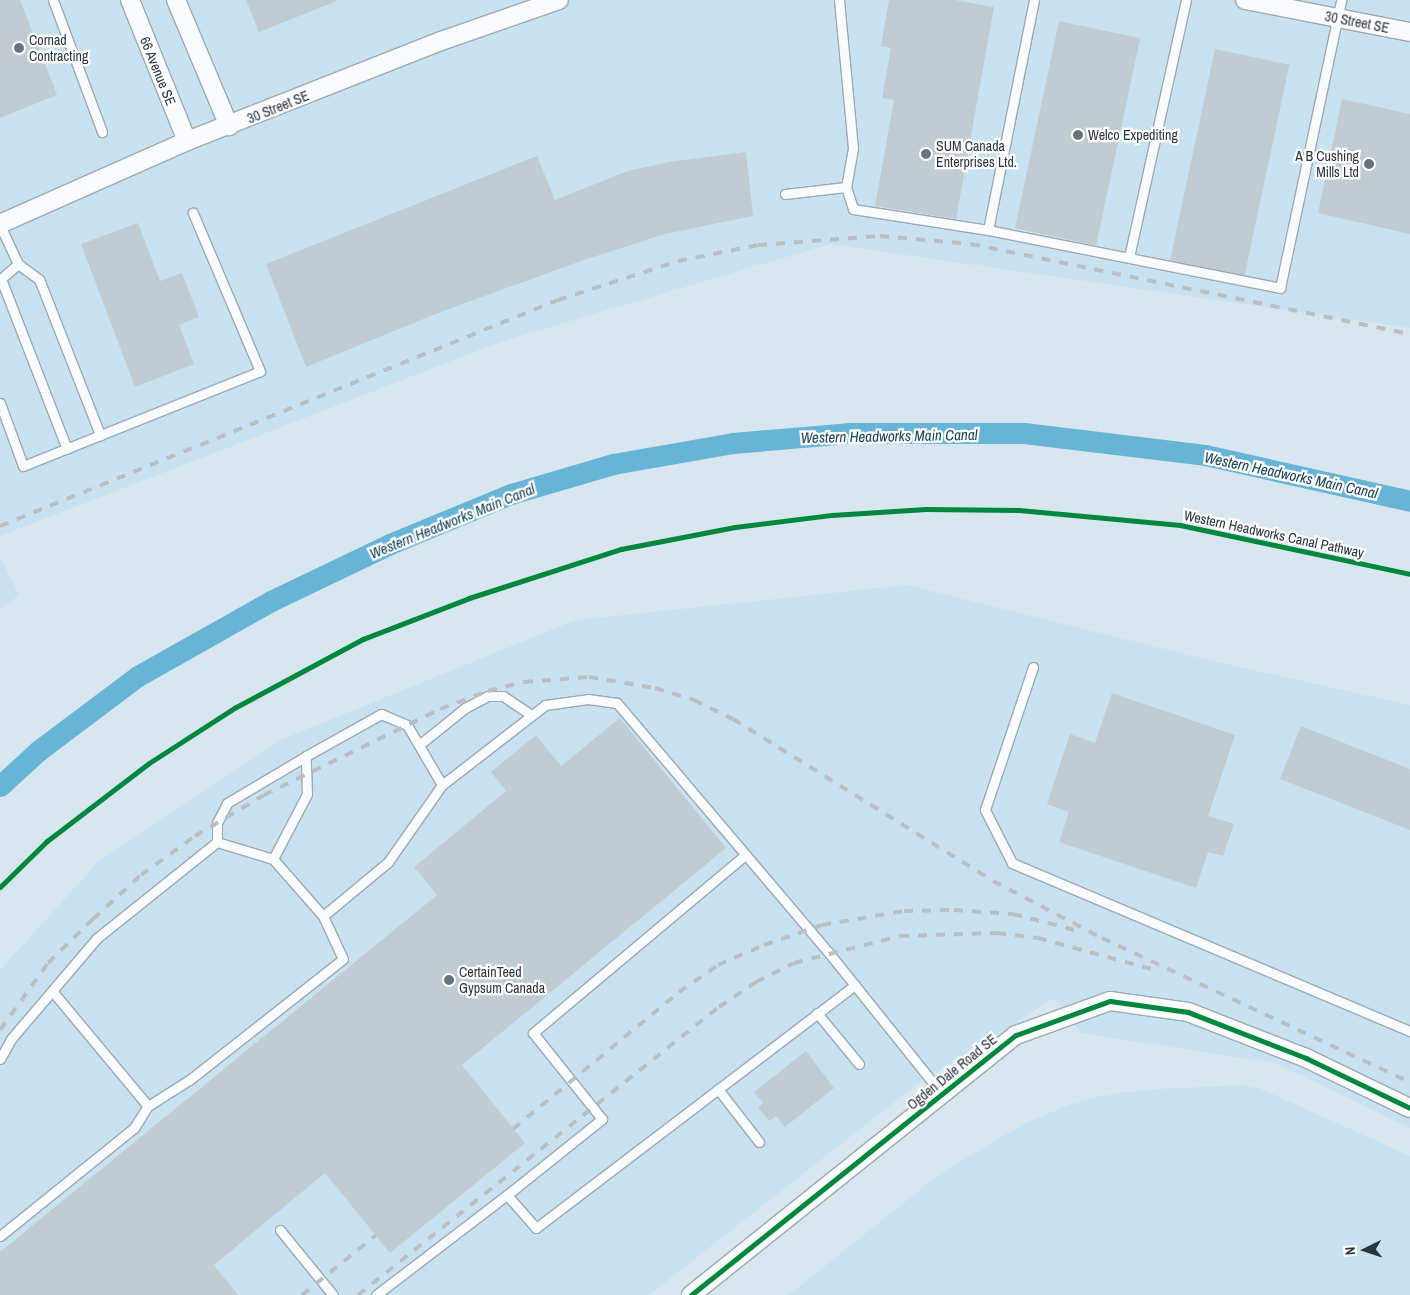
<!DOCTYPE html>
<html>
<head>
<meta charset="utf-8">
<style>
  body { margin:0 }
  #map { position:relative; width:1410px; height:1295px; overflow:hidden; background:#d7e6ef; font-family:"Archivo Narrow",sans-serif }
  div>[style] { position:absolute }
  .built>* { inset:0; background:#c8e2f1 }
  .canal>* { height:21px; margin:-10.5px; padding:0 10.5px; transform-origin:10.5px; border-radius:10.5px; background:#68b4d7 }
  .building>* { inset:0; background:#c0ccd2; transform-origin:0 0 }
  .roads { filter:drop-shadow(1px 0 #9da9b0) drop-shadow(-1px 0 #9da9b0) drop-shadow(0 1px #9da9b0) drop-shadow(0 -1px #9da9b0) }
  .lane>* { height:9px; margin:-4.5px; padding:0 4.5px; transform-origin:4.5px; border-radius:4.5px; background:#f9fbfd }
  .street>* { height:18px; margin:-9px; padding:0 9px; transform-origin:9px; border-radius:9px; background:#f9fbfd }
  .rail>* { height:4px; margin-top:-2px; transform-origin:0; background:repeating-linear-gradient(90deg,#bcbfc1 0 9px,transparent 0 18px) }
  .cycleway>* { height:5px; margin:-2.5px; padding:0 2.5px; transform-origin:2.5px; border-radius:2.5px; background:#00873e }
  .dots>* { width:14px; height:14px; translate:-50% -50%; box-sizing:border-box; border:2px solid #fff; border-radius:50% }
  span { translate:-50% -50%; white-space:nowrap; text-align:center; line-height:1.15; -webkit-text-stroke:4.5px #fff; paint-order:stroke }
  .street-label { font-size:14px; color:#2a363b }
  .poi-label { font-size:14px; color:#2a363b }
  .left { translate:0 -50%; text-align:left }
  .right { translate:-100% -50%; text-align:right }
  .water-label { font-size:15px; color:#194457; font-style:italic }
  .north { position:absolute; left:1340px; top:1225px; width:50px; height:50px; -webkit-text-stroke:4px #fff; paint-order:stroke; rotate:266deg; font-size:14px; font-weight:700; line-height:20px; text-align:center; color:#2a363b }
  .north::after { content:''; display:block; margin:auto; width:18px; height:22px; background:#2a363b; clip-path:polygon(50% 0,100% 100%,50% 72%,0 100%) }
</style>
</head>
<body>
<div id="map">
  <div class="built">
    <i style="clip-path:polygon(0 0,1410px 0,1410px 328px,830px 244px,500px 342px,0 536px)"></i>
    <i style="clip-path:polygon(0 557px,19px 595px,0 610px)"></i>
    <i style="clip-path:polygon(908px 585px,1217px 662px,1410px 705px,1410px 1128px,1276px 1063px,1081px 1033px,1054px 998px,916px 1085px,649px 1295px,0 1295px,0 970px,100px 860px,283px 739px,576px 620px)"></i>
    <i style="clip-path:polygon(1246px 1085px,1261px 1089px,1410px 1156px,1410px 1295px,789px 1295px,941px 1173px,1024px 1124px,1073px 1103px,1109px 1094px,1159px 1089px)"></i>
  </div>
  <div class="canal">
    <i style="left:0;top:786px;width:52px;rotate:-42.6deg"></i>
    <i style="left:38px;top:751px;width:125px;rotate:-36.9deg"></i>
    <i style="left:138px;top:676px;width:153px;rotate:-29.4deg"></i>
    <i style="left:271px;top:601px;width:132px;rotate:-25.6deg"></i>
    <i style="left:390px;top:544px;width:131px;rotate:-22.5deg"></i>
    <i style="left:511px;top:494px;width:106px;rotate:-16.4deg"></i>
    <i style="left:613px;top:464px;width:122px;rotate:-9.9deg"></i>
    <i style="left:733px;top:443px;width:116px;rotate:-4.9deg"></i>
    <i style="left:849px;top:433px;width:175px"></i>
    <i style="left:1024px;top:433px;width:182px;rotate:6.9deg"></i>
    <i style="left:1205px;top:455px;width:210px;rotate:12.6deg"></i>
  </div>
  <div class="building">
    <i style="clip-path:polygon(0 0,20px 0,57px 95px,0 118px)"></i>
    <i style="clip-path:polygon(246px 0,337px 0,337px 1px,259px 32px)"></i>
    <i style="clip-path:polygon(889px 0,955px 0,994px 7px,956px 219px,875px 206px,894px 100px,882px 98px,891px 48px,881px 46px)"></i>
    <i style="left:1059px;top:21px;width:83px;height:212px;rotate:12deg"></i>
    <i style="left:1215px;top:49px;width:76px;height:216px;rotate:12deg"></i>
    <i style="clip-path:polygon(1342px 99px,1410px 114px,1410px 234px,1318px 213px)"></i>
    <i style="clip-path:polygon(746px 152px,753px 216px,665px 234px,581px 261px,443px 311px,306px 367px,266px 264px,537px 156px,555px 200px,628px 171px,669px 162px)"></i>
    <i style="clip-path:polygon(138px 223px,160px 281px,182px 273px,199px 317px,179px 325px,194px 364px,135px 387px,81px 244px)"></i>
    <i style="clip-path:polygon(1112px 693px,1235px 735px,1208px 816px,1234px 824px,1223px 856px,1208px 852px,1196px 888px,1059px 842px,1069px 812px,1047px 804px,1070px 734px,1095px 743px)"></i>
    <i style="clip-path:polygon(620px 718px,726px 848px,462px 1065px,525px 1143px,390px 1253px,325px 1173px,214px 1265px,238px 1295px,0 1295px,0 1252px,437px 895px,414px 867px,506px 791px,491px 772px,536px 735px,561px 766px)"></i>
    <i style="clip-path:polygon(1301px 726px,1410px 769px,1410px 830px,1280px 779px)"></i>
    <i style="clip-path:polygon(806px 1051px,834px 1088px,785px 1127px,776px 1116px,769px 1121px,758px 1107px,763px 1103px,754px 1092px)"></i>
  </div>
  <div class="roads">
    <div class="lane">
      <i style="left:53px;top:0;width:141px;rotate:69.6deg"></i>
      <i style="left:839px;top:0;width:149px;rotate:84.6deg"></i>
      <i style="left:853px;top:148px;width:40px;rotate:100deg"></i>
      <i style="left:846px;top:187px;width:23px;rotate:72deg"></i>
      <i style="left:853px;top:209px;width:137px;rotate:8.8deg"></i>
      <i style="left:988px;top:230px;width:298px;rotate:11.2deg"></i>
      <i style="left:1280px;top:288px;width:294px;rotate:-78deg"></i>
      <i style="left:785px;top:194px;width:61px;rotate:-6.5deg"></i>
      <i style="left:0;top:225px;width:43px;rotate:65.2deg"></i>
      <i style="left:18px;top:264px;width:26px;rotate:36deg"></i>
      <i style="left:39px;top:279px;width:168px;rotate:68.6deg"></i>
      <i style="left:988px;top:230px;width:235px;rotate:-78.7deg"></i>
      <i style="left:1129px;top:257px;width:263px;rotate:-77.5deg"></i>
      <i style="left:18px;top:264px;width:23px;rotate:139deg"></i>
      <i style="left:1px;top:279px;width:182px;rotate:68.8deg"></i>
      <i style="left:0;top:403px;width:67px;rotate:69.9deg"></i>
      <i style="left:23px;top:466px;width:255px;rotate:-21.8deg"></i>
      <i style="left:260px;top:371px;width:172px;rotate:-113deg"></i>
      <i style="left:1033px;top:667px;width:151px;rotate:108.6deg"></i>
      <i style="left:985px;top:810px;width:59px;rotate:63deg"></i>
      <i style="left:1012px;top:863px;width:432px;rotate:22.9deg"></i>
      <i style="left:419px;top:745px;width:59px;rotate:-38.8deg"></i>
      <i style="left:465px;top:708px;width:26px;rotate:-28deg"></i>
      <i style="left:488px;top:696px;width:15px"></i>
      <i style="left:503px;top:696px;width:34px;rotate:34deg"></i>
      <i style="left:217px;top:842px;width:19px;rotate:-90deg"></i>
      <i style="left:217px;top:823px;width:22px;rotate:-63deg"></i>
      <i style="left:227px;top:803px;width:92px;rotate:-30.7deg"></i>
      <i style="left:273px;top:859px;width:73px;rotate:-62.4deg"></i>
      <i style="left:307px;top:794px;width:38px;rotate:-92deg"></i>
      <i style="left:306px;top:756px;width:86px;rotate:-29.2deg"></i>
      <i style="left:381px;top:714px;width:28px;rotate:23deg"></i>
      <i style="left:407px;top:725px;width:69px;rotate:59.7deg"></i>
      <i style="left:323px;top:916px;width:85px;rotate:-39.7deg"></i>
      <i style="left:388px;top:862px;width:94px;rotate:-55deg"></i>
      <i style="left:442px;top:785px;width:130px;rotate:-37.8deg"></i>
      <i style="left:545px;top:705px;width:43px;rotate:-7.9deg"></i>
      <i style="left:588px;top:699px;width:29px;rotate:8deg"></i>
      <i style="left:617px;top:703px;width:328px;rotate:49.7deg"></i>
      <i style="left:829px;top:953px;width:181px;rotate:51.3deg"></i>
      <i style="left:817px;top:1013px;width:66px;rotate:50.5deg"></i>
      <i style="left:0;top:1059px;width:23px;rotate:-61deg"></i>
      <i style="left:11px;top:1039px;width:133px;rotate:-49.6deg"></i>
      <i style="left:97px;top:938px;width:154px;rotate:-38.7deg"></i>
      <i style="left:217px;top:842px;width:59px;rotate:16.9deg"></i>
      <i style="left:273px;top:859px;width:76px;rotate:48.7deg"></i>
      <i style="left:323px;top:916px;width:47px;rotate:65.1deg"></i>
      <i style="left:343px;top:959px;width:196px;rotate:141.8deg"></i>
      <i style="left:189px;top:1080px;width:49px;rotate:147.6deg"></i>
      <i style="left:148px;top:1106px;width:148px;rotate:-129.8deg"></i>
      <i style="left:718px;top:1089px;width:67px;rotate:52.3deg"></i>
      <i style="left:507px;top:1195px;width:122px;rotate:-38.7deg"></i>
      <i style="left:602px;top:1119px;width:110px;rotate:-128.7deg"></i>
      <i style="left:533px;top:1033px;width:277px;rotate:-40deg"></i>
      <i style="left:280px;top:1230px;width:84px;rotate:50.8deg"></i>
      <i style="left:0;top:1236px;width:172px;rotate:-38.9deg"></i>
      <i style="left:134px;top:1128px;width:26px;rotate:-58deg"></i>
      <i style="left:376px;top:1295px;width:165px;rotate:-37.4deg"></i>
      <i style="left:507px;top:1195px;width:44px;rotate:48.7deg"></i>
      <i style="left:536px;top:1228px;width:401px;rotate:-37.3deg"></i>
    </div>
    <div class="street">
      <i style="left:130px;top:0;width:152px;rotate:68deg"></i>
      <i style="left:176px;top:0;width:137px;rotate:67.2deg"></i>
      <i style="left:1245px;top:0;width:168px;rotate:11deg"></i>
      <i style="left:0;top:224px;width:205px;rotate:-23.9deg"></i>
      <i style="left:187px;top:141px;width:273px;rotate:-21.5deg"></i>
      <i style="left:441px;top:41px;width:125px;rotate:-19.2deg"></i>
      <i style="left:691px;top:1295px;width:416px;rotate:-38.7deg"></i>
      <i style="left:1016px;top:1035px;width:100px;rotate:-19.9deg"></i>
      <i style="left:1110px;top:1001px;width:79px;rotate:8deg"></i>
      <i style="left:1188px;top:1012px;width:127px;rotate:21.3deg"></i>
      <i style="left:1306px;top:1058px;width:115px;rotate:25.7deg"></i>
    </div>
  </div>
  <div class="rail">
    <i style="left:0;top:526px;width:602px;rotate:-22.05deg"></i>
    <i style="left:558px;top:300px;width:126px;rotate:-18deg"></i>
    <i style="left:678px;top:261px;width:82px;rotate:-11.3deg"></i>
    <i style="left:758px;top:245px;width:122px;rotate:-4.2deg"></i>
    <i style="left:880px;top:236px;width:91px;rotate:5deg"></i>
    <i style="left:971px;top:244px;width:448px;rotate:11.6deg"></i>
    <i style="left:0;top:1030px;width:82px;rotate:-54.4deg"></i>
    <i style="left:48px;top:963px;width:63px;rotate:-44.4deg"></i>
    <i style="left:93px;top:919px;width:65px;rotate:-42.5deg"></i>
    <i style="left:141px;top:875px;width:67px;rotate:-35.8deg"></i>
    <i style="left:195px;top:836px;width:80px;rotate:-30.7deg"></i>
    <i style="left:264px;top:795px;width:196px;rotate:-26deg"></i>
    <i style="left:440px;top:709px;width:51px;rotate:-20.6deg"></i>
    <i style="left:488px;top:691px;width:37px;rotate:-14deg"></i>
    <i style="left:524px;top:682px;width:65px;rotate:-4.4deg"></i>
    <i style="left:589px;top:677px;width:67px;rotate:9.5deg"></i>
    <i style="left:655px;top:688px;width:41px;rotate:17.1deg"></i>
    <i style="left:694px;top:700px;width:43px;rotate:26deg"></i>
    <i style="left:733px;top:719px;width:306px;rotate:31.9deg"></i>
    <i style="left:993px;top:881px;width:123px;rotate:27.6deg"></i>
    <i style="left:1102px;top:938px;width:340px;rotate:25.1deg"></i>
    <i style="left:513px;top:1129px;width:215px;rotate:-39.5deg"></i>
    <i style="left:679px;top:992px;width:47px;rotate:-34.7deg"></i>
    <i style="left:718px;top:965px;width:50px;rotate:-23.5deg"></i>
    <i style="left:764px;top:945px;width:61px;rotate:-19deg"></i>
    <i style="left:822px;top:925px;width:83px;rotate:-9.7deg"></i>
    <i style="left:904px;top:911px;width:50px;rotate:-1.1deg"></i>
    <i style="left:954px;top:910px;width:59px;rotate:3.9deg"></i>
    <i style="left:1013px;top:914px;width:64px;rotate:14.5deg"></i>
    <i style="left:302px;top:1295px;width:95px;rotate:-39deg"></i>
    <i style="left:358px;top:1295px;width:462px;rotate:-38.6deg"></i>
    <i style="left:719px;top:1007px;width:45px;rotate:-34deg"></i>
    <i style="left:756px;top:982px;width:42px;rotate:-26.6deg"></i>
    <i style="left:794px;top:963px;width:109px;rotate:-14.3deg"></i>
    <i style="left:900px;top:936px;width:97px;rotate:-1.8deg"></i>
    <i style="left:997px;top:933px;width:41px;rotate:7deg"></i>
    <i style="left:1038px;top:938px;width:125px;rotate:15.3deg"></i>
  </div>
  <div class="cycleway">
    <i style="left:0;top:887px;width:66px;rotate:-44.4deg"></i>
    <i style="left:47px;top:841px;width:128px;rotate:-37.4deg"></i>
    <i style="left:149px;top:763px;width:103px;rotate:-32.8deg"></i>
    <i style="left:236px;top:707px;width:144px;rotate:-28.2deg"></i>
    <i style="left:363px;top:639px;width:114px;rotate:-21.1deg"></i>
    <i style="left:469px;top:598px;width:160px;rotate:-17.9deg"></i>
    <i style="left:621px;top:549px;width:116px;rotate:-10.9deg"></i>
    <i style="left:735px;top:527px;width:98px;rotate:-7.1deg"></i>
    <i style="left:832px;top:515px;width:94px;rotate:-3.7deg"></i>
    <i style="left:926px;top:509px;width:93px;rotate:0.6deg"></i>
    <i style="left:1019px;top:510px;width:162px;rotate:5.3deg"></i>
    <i style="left:1180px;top:525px;width:235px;rotate:12deg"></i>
    <i style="left:691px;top:1295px;width:416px;rotate:-38.7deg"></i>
    <i style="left:1016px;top:1035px;width:100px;rotate:-19.9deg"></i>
    <i style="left:1110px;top:1001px;width:79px;rotate:8deg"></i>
    <i style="left:1188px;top:1012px;width:127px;rotate:21.3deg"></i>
    <i style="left:1306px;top:1058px;width:115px;rotate:25.7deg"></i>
  </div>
  <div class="dots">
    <i style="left:19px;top:48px;background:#67747a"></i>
    <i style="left:1078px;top:135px;background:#67747a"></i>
    <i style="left:926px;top:154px;background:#67747a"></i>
    <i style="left:1369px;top:164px;background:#67747a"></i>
    <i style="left:449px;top:980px;background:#67747a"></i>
  </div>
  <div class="street-label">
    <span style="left:1357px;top:22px;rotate:11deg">30 Street SE</span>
    <span style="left:158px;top:71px;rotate:68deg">66 Avenue SE</span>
    <span style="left:278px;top:107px;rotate:-22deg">30 Street SE</span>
    <span style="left:1274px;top:534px;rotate:12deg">Western Headworks Canal Pathway</span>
    <span style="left:952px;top:1072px;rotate:-39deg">Ogden Dale Road SE</span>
  </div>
  <div class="poi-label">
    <span class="left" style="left:29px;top:48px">Cornad<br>Contracting</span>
    <span class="left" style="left:1088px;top:135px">Welco Expediting</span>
    <span class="left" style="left:936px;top:154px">SUM Canada<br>Enterprises Ltd.</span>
    <span class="right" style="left:1359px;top:164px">A B Cushing<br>Mills Ltd</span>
    <span class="left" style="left:459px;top:980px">CertainTeed<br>Gypsum Canada</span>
  </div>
  <div class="water-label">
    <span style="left:889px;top:436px;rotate:-1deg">Western Headworks Main Canal</span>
    <span style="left:1291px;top:475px;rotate:12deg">Western Headworks Main Canal</span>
    <span style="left:452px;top:521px;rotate:-22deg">Western Headworks Main Canal</span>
  </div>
  <div class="north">N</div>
</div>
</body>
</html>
